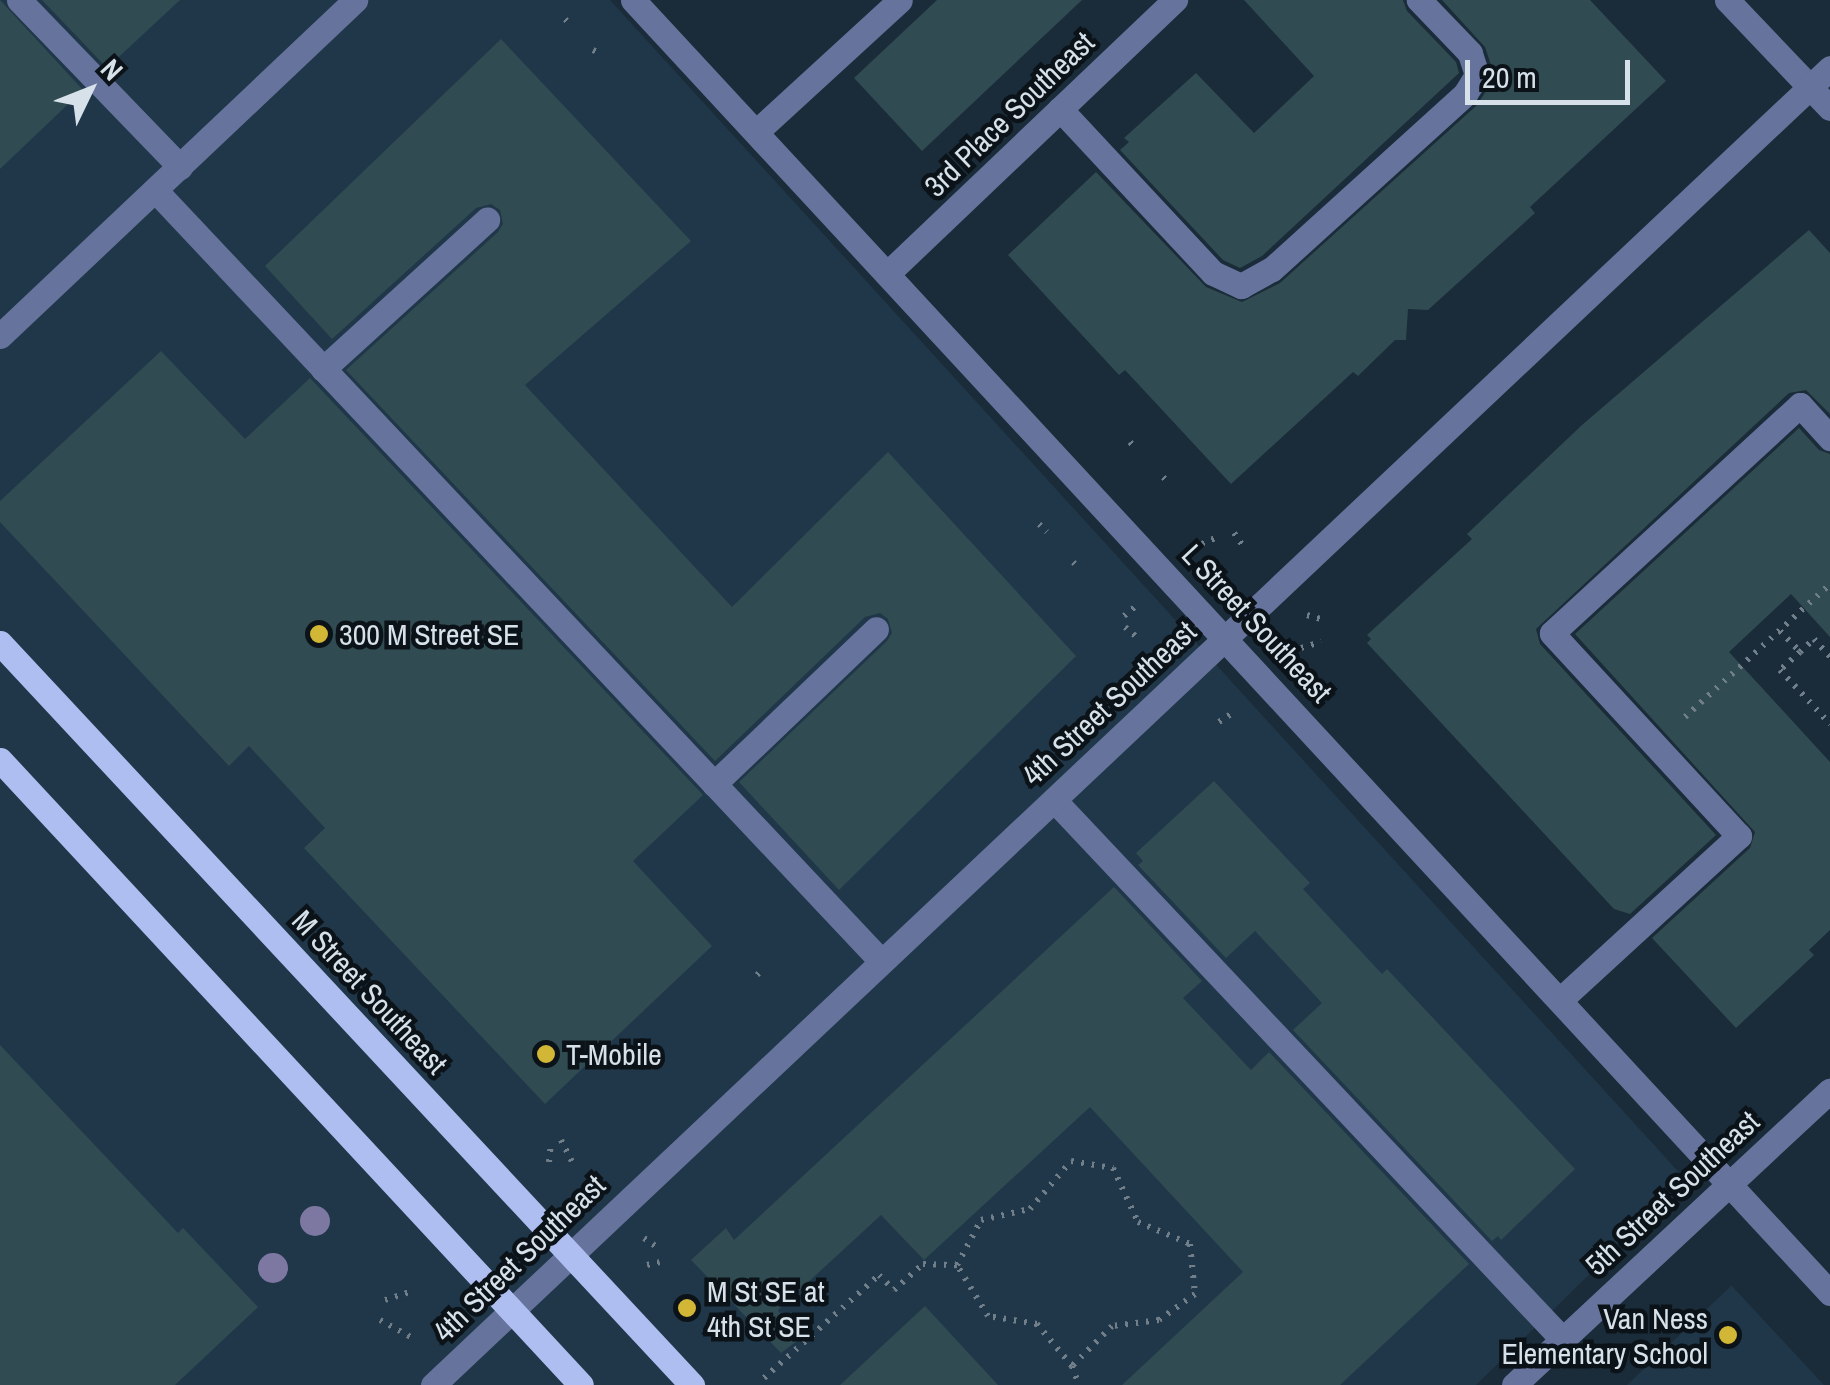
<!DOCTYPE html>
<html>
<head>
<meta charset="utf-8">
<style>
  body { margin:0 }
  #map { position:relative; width:1830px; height:1385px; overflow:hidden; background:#1a2c39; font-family:"Archivo Narrow",sans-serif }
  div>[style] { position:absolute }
  .built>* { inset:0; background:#203749 }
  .building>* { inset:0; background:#304b51 }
  .path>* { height:6px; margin-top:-3px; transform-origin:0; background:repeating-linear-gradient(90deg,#707f8a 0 2.5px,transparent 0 10.5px) }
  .minor>* { height:25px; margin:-12.5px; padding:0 12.5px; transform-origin:12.5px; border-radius:12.5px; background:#66739c }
  .major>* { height:25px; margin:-12.5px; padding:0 12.5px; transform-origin:12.5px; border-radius:12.5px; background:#aebef1 }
  .trees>* { width:30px; height:30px; margin:-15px; border-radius:50%; background:#7c78a2 }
  .dots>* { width:28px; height:28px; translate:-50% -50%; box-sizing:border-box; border:5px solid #0b1319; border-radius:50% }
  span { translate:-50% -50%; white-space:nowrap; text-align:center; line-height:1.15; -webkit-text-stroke:9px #0b1319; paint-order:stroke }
  .street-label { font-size:30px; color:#d6e1ea }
  .poi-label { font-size:30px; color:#d6e1ea }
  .left { translate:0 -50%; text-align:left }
  .right { translate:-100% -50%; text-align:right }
  .north { position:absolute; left:40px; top:40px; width:100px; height:100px; -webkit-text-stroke:8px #0b1319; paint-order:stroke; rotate:47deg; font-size:28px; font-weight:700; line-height:40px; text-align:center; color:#d6e1ea }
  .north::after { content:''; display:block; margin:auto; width:35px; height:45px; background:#d6e1ea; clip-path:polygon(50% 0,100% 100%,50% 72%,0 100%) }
  .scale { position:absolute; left:1465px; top:60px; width:165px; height:45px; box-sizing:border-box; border:5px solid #d6e1ea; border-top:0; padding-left:12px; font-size:30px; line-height:35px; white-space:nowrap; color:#d6e1ea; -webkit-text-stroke:8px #0b1319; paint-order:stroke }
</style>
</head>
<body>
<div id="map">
  <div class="built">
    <i style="clip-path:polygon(0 0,610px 0,1686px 1180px,1476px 1385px,0 1385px)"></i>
    <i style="clip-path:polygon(1731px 1285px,1824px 1385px,1627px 1385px,1731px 1286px)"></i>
  </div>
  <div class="building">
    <i style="clip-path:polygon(0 0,83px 90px,0 169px)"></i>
    <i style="clip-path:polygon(42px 0,180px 0,107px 68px)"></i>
    <i style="clip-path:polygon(937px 0,1082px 0,922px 151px,854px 78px)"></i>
    <i style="clip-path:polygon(1244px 0,1403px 0,1407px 11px,1456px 62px,1459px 73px,1262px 256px,1240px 268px,1223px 260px,1120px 150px,1129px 142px,1124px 138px,1196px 73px,1254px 133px,1314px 76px)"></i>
    <i style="clip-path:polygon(1442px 0,1590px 0,1666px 81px,1530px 207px,1535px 213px,1428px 310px,1408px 309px,1406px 340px,1395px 340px,1358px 376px,1353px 372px,1231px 484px,1125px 370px,1119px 375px,1008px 255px,1096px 172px,1206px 287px,1242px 302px,1280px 283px,1476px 106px,1491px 84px,1493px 71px,1485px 47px)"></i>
    <i style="clip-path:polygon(501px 39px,691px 241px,525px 385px,732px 607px,888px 452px,1076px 656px,839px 890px,739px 782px,887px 641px,892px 633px,888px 619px,880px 613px,865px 617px,715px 761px,346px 370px,498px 232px,503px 224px,500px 210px,491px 204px,476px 208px,332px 339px,265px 266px)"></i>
    <i style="clip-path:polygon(1809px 230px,1830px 253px,1830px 414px,1806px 390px,1789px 393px,1536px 629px,1540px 644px,1716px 835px,1630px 914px,1614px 909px,1367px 643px,1371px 639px,1367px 635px,1472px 539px,1467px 534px,1582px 425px)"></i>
    <i style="clip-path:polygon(161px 351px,245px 439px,310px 378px,703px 795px,633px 861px,712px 946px,545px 1104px,304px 848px,325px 828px,249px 746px,229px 766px,0 522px,0 501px)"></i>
    <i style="clip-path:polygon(1799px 428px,1819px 450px,1830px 454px,1830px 637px,1791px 594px,1729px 652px,1830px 762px,1830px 930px,1809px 950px,1814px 955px,1736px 1028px,1652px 938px,1750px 848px,1755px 832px,1575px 634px)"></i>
    <i style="clip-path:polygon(1214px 781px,1310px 883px,1303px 889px,1382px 974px,1387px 969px,1575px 1169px,1501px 1240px,1498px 1236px,1492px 1241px,1293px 1030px,1322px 1003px,1255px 931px,1226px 958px,1138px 865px,1143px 861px,1136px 853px)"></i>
    <i style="clip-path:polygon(1114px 887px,1202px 981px,1183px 998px,1251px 1070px,1269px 1052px,1469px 1264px,1340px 1385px,1122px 1385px,1243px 1272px,1090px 1107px,924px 1260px,881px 1215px,778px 1310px,797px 1341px,781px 1353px,691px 1260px,726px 1228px,734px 1240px)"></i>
    <i style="clip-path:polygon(0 1045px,178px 1233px,183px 1228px,258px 1307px,175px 1385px,0 1385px)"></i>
    <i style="clip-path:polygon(925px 1306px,998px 1385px,840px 1385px)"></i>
  </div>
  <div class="path">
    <i style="left:565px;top:19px;width:4px;rotate:45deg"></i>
    <i style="left:593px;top:50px;width:4px;rotate:27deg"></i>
    <i style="left:1130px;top:442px;width:6px;rotate:51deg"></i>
    <i style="left:1163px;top:477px;width:7px;rotate:45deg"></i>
    <i style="left:1039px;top:524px;width:11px;rotate:45deg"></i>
    <i style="left:1234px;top:533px;width:16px;rotate:55deg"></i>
    <i style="left:1202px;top:544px;width:20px;rotate:-24deg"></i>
    <i style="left:1073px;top:562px;width:6px;rotate:45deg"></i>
    <i style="left:1307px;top:615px;width:15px;rotate:16deg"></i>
    <i style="left:1124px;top:616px;width:17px;rotate:-40deg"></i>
    <i style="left:1125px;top:627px;width:18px;rotate:41deg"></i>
    <i style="left:1780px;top:631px;width:29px;rotate:46deg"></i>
    <i style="left:1800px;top:652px;width:19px;rotate:-43deg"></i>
    <i style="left:1814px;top:639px;width:24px;rotate:48deg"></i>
    <i style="left:1301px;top:648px;width:21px;rotate:-17deg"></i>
    <i style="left:1800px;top:652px;width:27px;rotate:138deg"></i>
    <i style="left:1780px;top:670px;width:74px;rotate:47.2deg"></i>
    <i style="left:1685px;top:717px;width:197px;rotate:-42.5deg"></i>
    <i style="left:1219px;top:722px;width:18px;rotate:-34deg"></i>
    <i style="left:757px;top:975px;width:7px;rotate:-45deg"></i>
    <i style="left:561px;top:1140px;width:25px;rotate:63deg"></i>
    <i style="left:1071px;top:1161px;width:43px;rotate:9.5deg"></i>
    <i style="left:1113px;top:1168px;width:60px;rotate:65.2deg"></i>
    <i style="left:1138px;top:1222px;width:56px;rotate:22.9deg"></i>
    <i style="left:1190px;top:1244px;width:50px;rotate:84.3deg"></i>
    <i style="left:1195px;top:1294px;width:44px;rotate:144.2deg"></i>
    <i style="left:1159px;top:1320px;width:47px;rotate:172.7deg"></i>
    <i style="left:1112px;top:1326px;width:57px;rotate:135deg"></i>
    <i style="left:1072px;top:1366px;width:55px;rotate:-129.8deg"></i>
    <i style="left:1037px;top:1324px;width:50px;rotate:-170.7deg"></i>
    <i style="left:988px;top:1316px;width:60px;rotate:-121.3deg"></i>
    <i style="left:957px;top:1265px;width:51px;rotate:-61.9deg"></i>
    <i style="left:981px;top:1220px;width:50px;rotate:-12.7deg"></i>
    <i style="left:1030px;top:1209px;width:63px;rotate:-49.5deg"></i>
    <i style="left:549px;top:1162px;width:20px;rotate:-84deg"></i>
    <i style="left:644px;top:1238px;width:16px;rotate:35deg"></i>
    <i style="left:647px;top:1265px;width:13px;rotate:-13deg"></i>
    <i style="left:385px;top:1300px;width:28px;rotate:-18deg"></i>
    <i style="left:380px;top:1320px;width:38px;rotate:29deg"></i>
    <i style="left:1072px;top:1366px;width:20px;rotate:70deg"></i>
    <i style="left:764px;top:1378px;width:154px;rotate:-41.8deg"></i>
    <i style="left:879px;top:1275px;width:21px;rotate:45deg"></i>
    <i style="left:894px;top:1290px;width:39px;rotate:-42deg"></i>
    <i style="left:923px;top:1264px;width:34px;rotate:2deg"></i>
  </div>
  <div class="minor">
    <i style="left:19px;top:0;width:232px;rotate:46deg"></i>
    <i style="left:633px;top:0;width:1762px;rotate:47.21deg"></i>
    <i style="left:1727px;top:0;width:149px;rotate:46.4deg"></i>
    <i style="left:1060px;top:109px;width:224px;rotate:47deg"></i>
    <i style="left:1213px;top:273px;width:31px;rotate:25deg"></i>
    <i style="left:1241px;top:286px;width:35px;rotate:-29deg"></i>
    <i style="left:1272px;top:269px;width:261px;rotate:-42.2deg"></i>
    <i style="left:1465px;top:94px;width:22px;rotate:-58deg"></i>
    <i style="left:1477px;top:75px;width:23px;rotate:-108deg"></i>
    <i style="left:1470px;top:53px;width:74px;rotate:-133.9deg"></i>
    <i style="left:756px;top:132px;width:195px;rotate:-42.5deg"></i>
    <i style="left:155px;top:190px;width:1059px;rotate:46.72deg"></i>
    <i style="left:887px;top:274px;width:398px;rotate:-43.6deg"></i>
    <i style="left:0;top:336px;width:489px;rotate:-43.4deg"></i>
    <i style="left:323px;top:369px;width:222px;rotate:-42.3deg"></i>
    <i style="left:714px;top:784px;width:224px;rotate:-43.7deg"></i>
    <i style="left:1054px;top:800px;width:742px;rotate:46.69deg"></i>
    <i style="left:1560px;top:1000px;width:243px;rotate:-42.5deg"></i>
    <i style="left:1739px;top:836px;width:276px;rotate:-132.7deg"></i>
    <i style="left:1552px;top:633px;width:337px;rotate:-42.6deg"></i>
    <i style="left:1800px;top:405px;width:45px;rotate:47.7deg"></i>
    <i style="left:433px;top:1385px;width:1920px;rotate:-43.31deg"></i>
    <i style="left:1514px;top:1385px;width:432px;rotate:-43deg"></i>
  </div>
  <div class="major">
    <i style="left:0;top:643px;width:1015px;rotate:47deg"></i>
    <i style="left:0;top:760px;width:853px;rotate:47.09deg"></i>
  </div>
  <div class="trees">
    <i style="left:315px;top:1221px"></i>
    <i style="left:273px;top:1268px"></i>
  </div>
  <div class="dots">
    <i style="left:319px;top:634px;background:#d2b635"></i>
    <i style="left:546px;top:1054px;background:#d2b635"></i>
    <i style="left:687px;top:1308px;background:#d2b635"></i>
    <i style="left:1728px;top:1335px;background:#d2b635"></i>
  </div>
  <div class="street-label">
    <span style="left:1009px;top:114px;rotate:-44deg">3rd Place Southeast</span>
    <span style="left:1257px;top:623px;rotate:47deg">L Street Southeast</span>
    <span style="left:1109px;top:703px;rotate:-43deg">4th Street Southeast</span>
    <span style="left:370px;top:992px;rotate:47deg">M Street Southeast</span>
    <span style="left:1672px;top:1193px;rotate:-43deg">5th Street Southeast</span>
    <span style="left:519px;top:1258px;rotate:-44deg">4th Street Southeast</span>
  </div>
  <div class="poi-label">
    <span class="left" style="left:339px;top:634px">300 M Street SE</span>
    <span class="left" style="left:566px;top:1054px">T-Mobile</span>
    <span class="left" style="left:707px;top:1308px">M St SE at<br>4th St SE</span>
    <span class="right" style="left:1708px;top:1335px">Van Ness<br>Elementary School</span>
  </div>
  <div class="north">N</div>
  <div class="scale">20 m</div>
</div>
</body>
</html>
